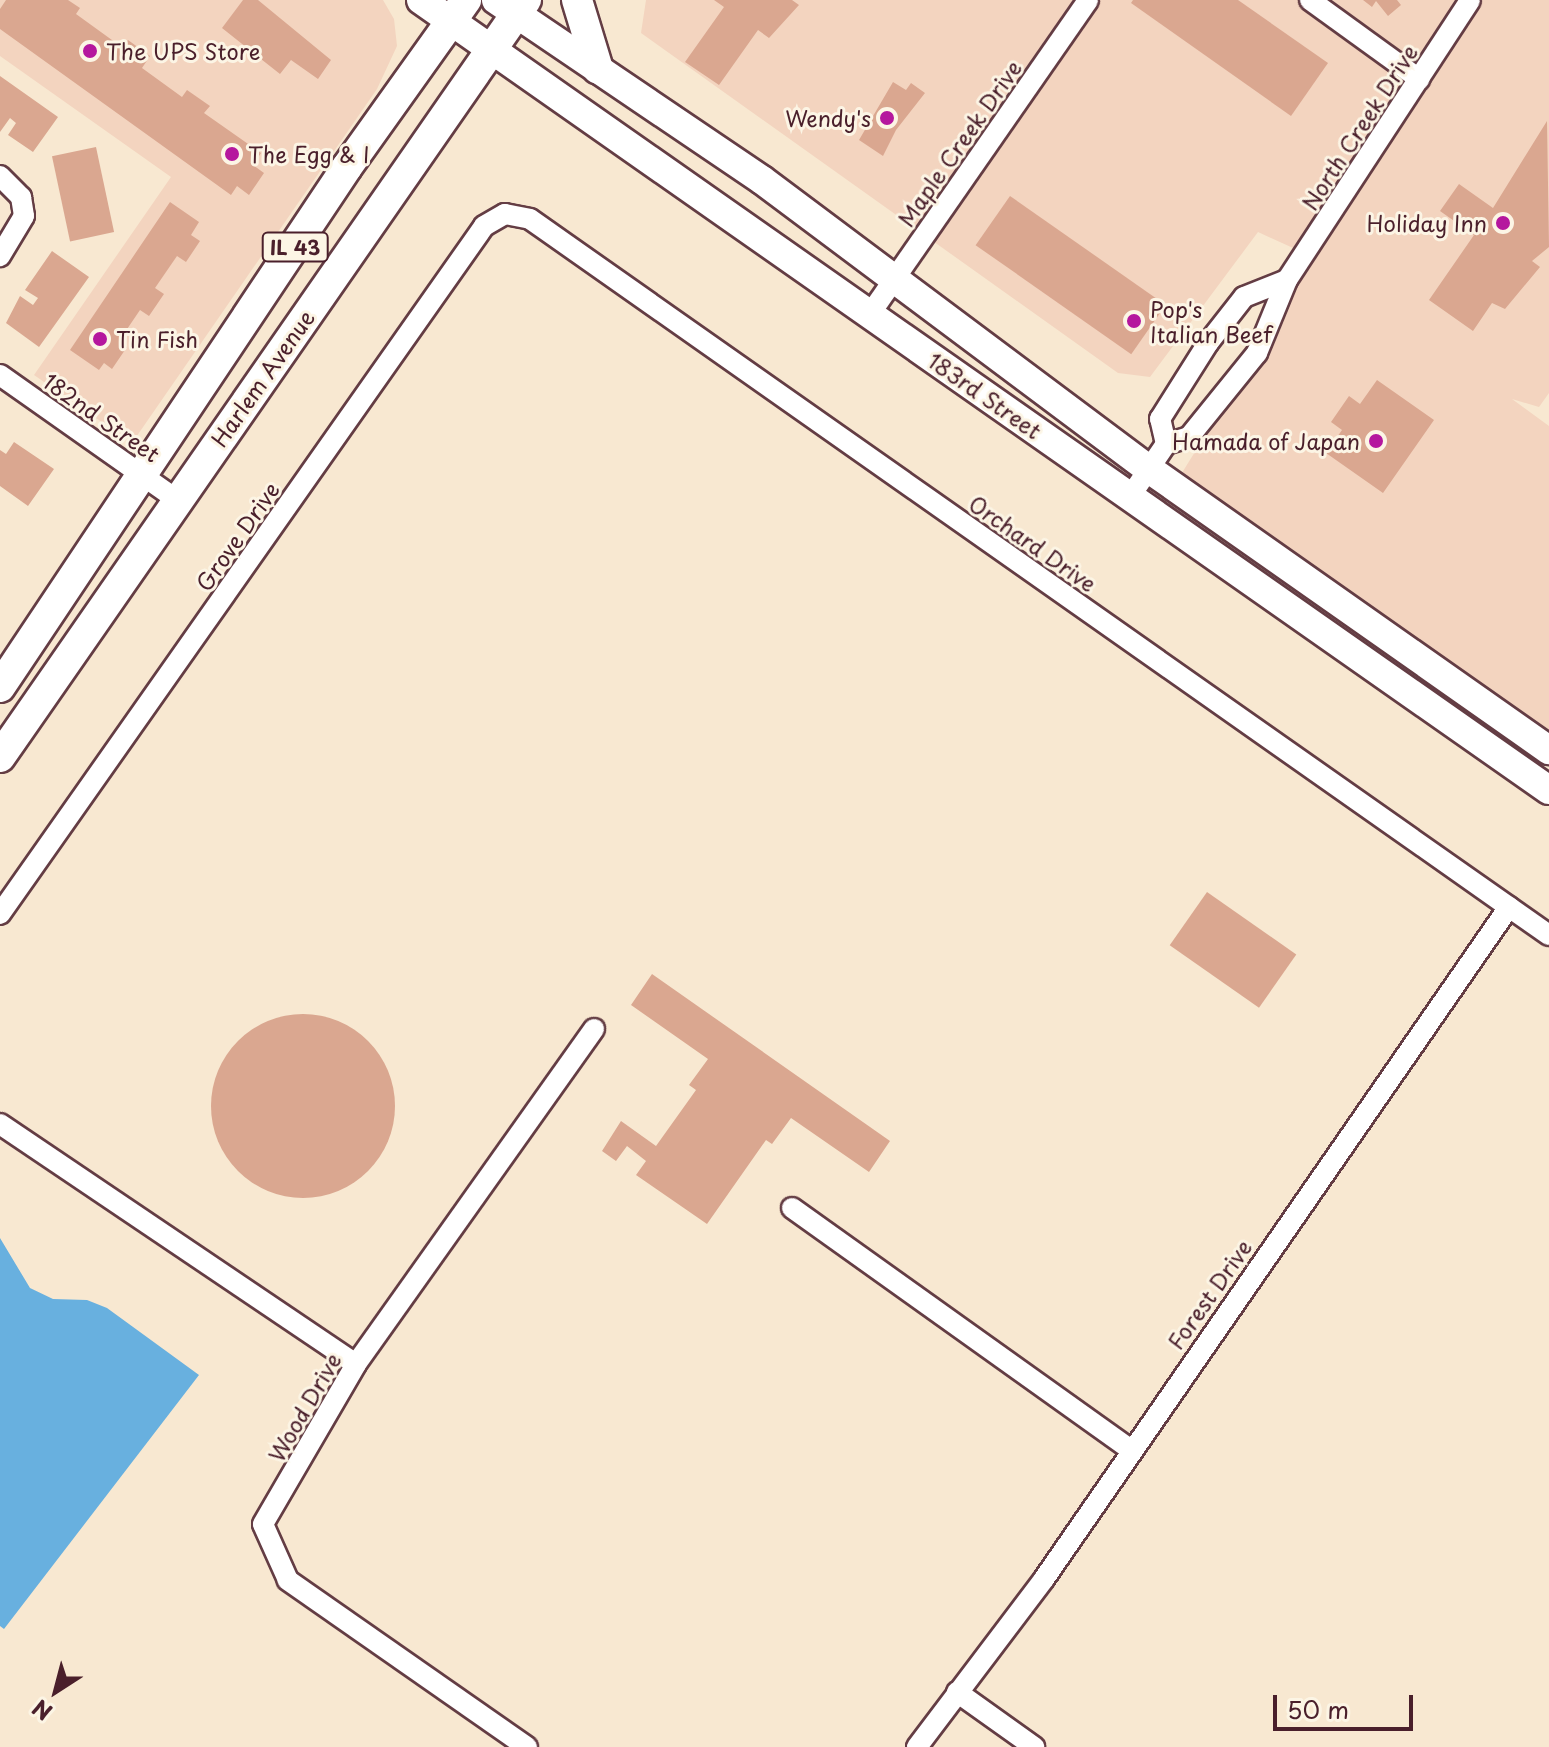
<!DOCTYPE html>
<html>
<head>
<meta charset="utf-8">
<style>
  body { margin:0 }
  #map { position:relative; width:1549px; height:1747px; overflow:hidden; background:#f8e8d1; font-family:"Playpen Sans",sans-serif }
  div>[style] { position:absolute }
  .built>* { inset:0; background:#f3d4bf }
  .water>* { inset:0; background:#68b0df }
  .building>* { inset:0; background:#daa790; transform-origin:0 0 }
  .round { border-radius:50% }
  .roads { filter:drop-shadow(2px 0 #643d44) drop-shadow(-2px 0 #643d44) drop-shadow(0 2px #643d44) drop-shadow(0 -2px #643d44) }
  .street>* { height:20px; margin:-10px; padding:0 10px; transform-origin:10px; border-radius:10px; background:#fff }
  .secondary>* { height:28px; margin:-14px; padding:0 14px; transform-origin:14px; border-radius:14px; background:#fff }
  .primary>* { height:30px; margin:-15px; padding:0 15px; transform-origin:15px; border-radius:15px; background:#fff }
  .dots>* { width:22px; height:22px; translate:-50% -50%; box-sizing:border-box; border:4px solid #fcf5e5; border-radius:50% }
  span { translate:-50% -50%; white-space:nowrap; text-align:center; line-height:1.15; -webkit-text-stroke:6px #fcf5e5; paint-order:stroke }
  .shield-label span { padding:2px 6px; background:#fcf5e5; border:2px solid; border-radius:6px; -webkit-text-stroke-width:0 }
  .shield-label { font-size:20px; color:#4a1f2b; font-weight:700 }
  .poi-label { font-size:22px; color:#4a1f2b }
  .left { translate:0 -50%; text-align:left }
  .right { translate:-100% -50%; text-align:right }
  .street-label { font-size:22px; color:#4a1f2b }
  .north { position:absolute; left:16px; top:1651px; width:80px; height:80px; -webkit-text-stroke:6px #fcf5e5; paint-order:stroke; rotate:216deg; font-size:22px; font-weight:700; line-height:32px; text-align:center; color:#4a1f2b }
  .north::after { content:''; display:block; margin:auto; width:28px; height:36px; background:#4a1f2b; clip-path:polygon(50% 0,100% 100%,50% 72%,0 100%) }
  .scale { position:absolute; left:1273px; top:1695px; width:140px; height:36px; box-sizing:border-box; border:4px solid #4a1f2b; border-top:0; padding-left:10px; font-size:24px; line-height:28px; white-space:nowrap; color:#4a1f2b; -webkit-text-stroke:6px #fcf5e5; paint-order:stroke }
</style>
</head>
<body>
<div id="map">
  <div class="built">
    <i style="clip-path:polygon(0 0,383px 0,394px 19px,397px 46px,377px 89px,132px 443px,34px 375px,171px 177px,0 56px)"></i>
    <i style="clip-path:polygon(646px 0,1549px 0,1549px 393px,1539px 407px,1512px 399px,1549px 426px,1549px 734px,1180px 476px,1315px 258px,1258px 232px,1150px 377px,1118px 373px,641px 33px)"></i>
  </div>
  <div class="water">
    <i style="clip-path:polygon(0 1238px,30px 1288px,53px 1299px,87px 1300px,107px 1308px,199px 1375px,4px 1629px,0 1626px)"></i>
  </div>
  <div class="building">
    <i style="clip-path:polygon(6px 0,68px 0,80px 8px,76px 14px,123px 48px,128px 40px,150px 56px,142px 68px,182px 97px,187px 90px,210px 106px,204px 113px,261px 153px,253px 165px,264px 173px,249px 195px,237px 186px,231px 195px,0 29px,0 9px)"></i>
    <i style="clip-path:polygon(243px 0,258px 0,331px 60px,318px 79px,291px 60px,280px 74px,222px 28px)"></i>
    <i style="clip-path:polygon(714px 0,792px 0,799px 5px,769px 38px,758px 30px,719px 85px,685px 62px,724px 7px)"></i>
    <i style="clip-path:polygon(1133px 0,1238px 0,1328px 63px,1291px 116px,1131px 3px)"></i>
    <i style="clip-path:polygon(1363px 0,1397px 0,1401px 5px,1388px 16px,1376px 1px,1372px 7px)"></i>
    <i style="clip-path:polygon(0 76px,58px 117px,33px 152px,8px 135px,16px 123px,10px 118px,0 132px)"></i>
    <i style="clip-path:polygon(893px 82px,906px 90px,911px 83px,925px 93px,896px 130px,883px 156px,859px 140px)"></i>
    <i style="clip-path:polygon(1547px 121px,1549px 247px,1532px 261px,1540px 267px,1505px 309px,1492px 303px,1473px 331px,1429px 300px,1474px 235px,1440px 211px,1459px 184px,1493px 208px)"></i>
    <i style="left:96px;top:147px;width:87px;height:45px;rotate:78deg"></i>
    <i style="left:1010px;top:196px;width:190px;height:60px;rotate:35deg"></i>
    <i style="clip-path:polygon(170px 202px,199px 222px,191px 235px,200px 241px,186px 262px,177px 256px,155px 288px,164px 294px,149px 316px,140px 310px,119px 341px,127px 347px,112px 369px,104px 363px,99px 370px,70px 350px)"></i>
    <i style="clip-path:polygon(52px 251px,89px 277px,39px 347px,6px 323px,20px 296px,33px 305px,38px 298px,25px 290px)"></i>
    <i style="clip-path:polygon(1377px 380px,1434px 420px,1383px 493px,1326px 453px,1342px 430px,1331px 422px,1349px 396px,1360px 404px)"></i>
    <i style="clip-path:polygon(14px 442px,54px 469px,28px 506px,0 486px,0 450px,6px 454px)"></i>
    <i style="left:1207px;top:892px;width:109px;height:65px;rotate:35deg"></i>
    <i style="clip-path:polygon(652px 974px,890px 1141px,869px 1172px,791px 1118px,772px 1144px,766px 1140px,707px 1224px,636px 1175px,646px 1161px,627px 1146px,616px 1161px,602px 1151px,621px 1121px,656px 1146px,696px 1090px,689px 1085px,708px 1059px,631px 1005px)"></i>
    <i class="round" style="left:211px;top:1014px;width:184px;height:184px"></i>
  </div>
  <div class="roads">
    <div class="street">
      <i style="left:1310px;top:0;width:135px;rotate:35.9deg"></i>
      <i style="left:0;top:176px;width:30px;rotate:45deg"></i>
      <i style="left:21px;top:197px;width:19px;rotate:81deg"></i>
      <i style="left:24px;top:216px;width:47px;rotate:121deg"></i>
      <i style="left:870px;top:314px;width:382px;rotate:-55.2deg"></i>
      <i style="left:0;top:375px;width:215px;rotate:35.2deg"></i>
      <i style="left:1166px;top:444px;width:26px;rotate:-103deg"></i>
      <i style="left:1160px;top:419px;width:90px;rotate:-57.7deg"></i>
      <i style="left:1208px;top:343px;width:58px;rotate:-52deg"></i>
      <i style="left:1244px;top:297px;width:46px;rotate:-21.6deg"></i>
      <i style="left:1129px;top:498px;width:65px;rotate:-55.6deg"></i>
      <i style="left:1166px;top:444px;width:24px;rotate:-17deg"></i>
      <i style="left:1189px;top:437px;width:108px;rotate:-51deg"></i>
      <i style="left:1257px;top:353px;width:79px;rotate:-67.7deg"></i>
      <i style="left:1287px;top:280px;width:334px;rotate:-56.8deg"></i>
      <i style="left:0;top:914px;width:841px;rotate:-54.87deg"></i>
      <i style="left:484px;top:226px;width:24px;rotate:-30deg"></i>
      <i style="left:505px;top:214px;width:25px;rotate:11deg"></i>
      <i style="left:530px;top:219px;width:1197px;rotate:35.1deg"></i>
      <i style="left:0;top:1124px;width:429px;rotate:34deg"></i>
      <i style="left:792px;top:1208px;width:415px;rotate:35.5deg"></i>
      <i style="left:957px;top:1692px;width:95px;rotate:35.5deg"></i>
      <i style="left:527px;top:1747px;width:292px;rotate:-145.1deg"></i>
      <i style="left:288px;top:1580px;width:61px;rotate:-114.1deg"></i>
      <i style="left:263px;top:1524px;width:185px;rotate:-59.8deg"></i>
      <i style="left:356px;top:1364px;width:411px;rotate:-54.6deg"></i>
      <i style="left:917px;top:1747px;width:211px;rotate:-52.9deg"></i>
      <i style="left:1044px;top:1579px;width:817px;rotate:-55.32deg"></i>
      <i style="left:1509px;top:907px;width:49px;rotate:35deg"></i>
    </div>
    <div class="secondary">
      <i style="left:421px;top:0;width:1377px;rotate:35.01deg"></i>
      <i style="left:496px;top:0;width:321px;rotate:34.1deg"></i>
      <i style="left:762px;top:180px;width:483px;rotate:36.8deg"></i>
      <i style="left:1149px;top:469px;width:489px;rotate:35.1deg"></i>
    </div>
    <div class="primary">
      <i style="left:577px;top:0;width:72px;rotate:73.1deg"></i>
      <i style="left:0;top:687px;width:625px;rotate:-56.28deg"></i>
      <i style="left:347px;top:167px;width:205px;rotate:-54.5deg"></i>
      <i style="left:0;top:757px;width:922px;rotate:-55.21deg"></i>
    </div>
  </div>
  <div class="dots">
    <i style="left:90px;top:51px;background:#b5179e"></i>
    <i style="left:887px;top:118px;background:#b5179e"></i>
    <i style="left:232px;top:154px;background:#b5179e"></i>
    <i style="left:1503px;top:223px;background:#b5179e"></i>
    <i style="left:1134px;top:321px;background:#b5179e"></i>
    <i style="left:100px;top:339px;background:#b5179e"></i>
    <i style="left:1376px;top:441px;background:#b5179e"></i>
  </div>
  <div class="shield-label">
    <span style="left:295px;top:247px">IL 43</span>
  </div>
  <div class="poi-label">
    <span class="left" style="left:106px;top:51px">The UPS Store</span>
    <span class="right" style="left:871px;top:118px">Wendy's</span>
    <span class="left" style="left:248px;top:154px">The Egg &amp; I</span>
    <span class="right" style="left:1487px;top:223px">Holiday Inn</span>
    <span class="left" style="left:1150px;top:321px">Pop's<br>Italian Beef</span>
    <span class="left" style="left:116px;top:339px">Tin Fish</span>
    <span class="right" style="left:1360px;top:441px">Hamada of Japan</span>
  </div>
  <div class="street-label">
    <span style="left:1359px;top:127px;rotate:-57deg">North Creek Drive</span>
    <span style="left:959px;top:143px;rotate:-55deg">Maple Creek Drive</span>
    <span style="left:262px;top:378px;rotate:-55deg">Harlem Avenue</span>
    <span style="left:985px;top:395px;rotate:35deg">183rd Street</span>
    <span style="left:102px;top:417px;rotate:35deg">182nd Street</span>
    <span style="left:237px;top:536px;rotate:-55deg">Grove Drive</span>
    <span style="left:1033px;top:543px;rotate:35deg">Orchard Drive</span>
    <span style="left:1209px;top:1294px;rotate:-55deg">Forest Drive</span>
    <span style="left:304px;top:1407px;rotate:-60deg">Wood Drive</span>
  </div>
  <div class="north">N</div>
  <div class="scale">50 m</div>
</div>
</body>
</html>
